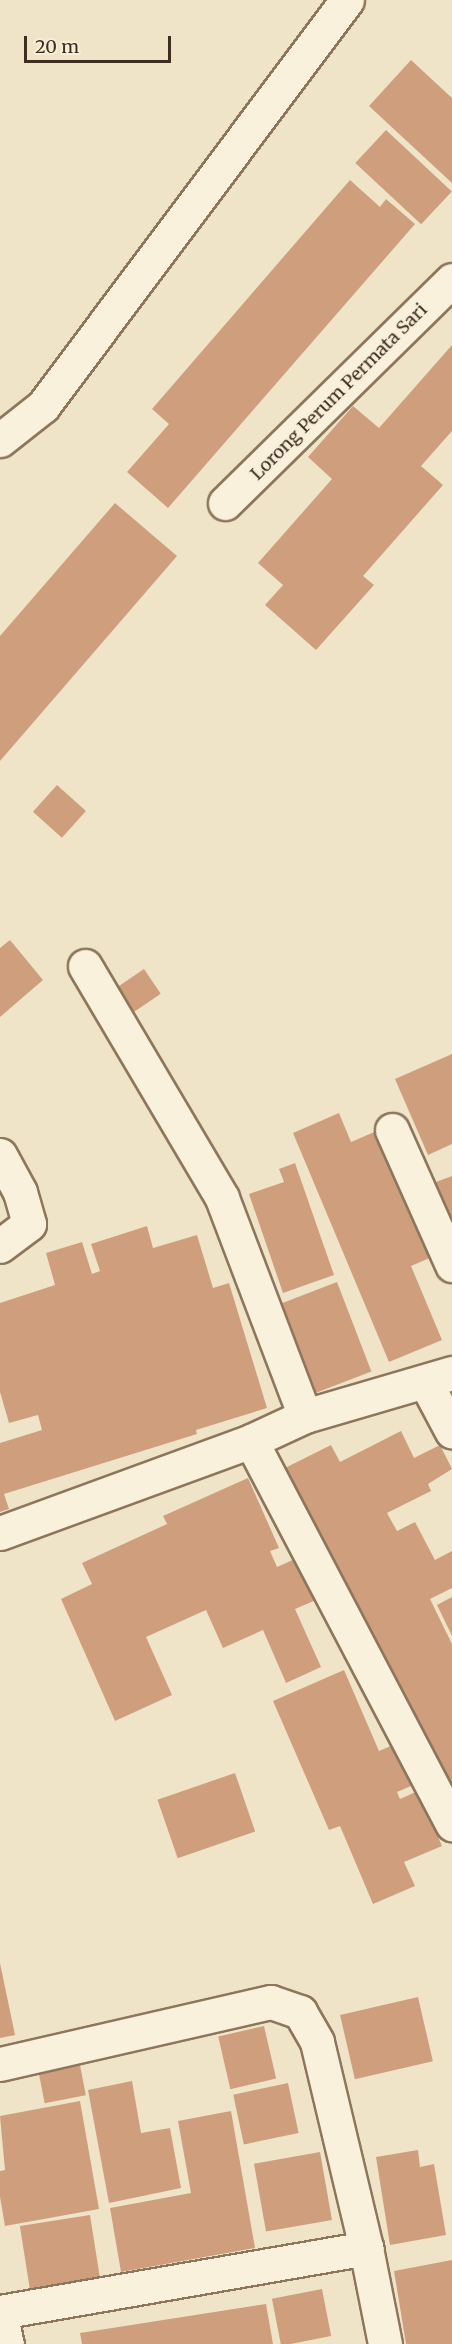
<!DOCTYPE html>
<html>
<head>
<meta charset="utf-8">
<style>
  body { margin:0 }
  #map { position:relative; width:452px; height:2344px; overflow:hidden; background:#f0e4c8; font-family:Merriweather,serif }
  div>[style] { position:absolute }
  .building>* { inset:0; background:#cf9f7d; transform-origin:0 0 }
  .roads { filter:drop-shadow(2px 0 #8d765c) drop-shadow(-2px 0 #8d765c) drop-shadow(0 2px #8d765c) drop-shadow(0 -2px #8d765c) }
  .minor>* { height:33px; margin:-16.5px; padding:0 16.5px; transform-origin:16.5px; border-radius:16.5px; background:#faf1dc }
  span { translate:-50% -50%; white-space:nowrap; text-align:center; line-height:1.15; -webkit-text-stroke:4.5px #f7eed8; paint-order:stroke }
  .street-label { font-size:18px; color:#3d2e20 }
  .scale { position:absolute; left:24px; top:36px; width:147px; height:27px; box-sizing:border-box; border:3px solid #3d2e20; border-top:0; padding-left:8px; font-size:18px; line-height:21px; white-space:nowrap; color:#3d2e20; -webkit-text-stroke:4px #f7eed8; paint-order:stroke }
</style>
</head>
<body>
<div id="map">
  <div class="building">
    <i style="clip-path:polygon(411px 60px,452px 98px,452px 183px,369px 106px)"></i>
    <i style="left:386px;top:130px;width:90px;height:45px;rotate:43deg"></i>
    <i style="clip-path:polygon(350px 180px,380px 207px,386px 199px,415px 224px,168px 508px,127px 472px,169px 424px,152px 409px)"></i>
    <i style="clip-path:polygon(452px 345px,452px 431px,421px 466px,443px 485px,363px 576px,374px 585px,316px 650px,265px 605px,283px 585px,258px 563px,332px 479px,308px 457px,353px 406px,379px 428px)"></i>
    <i style="clip-path:polygon(115px 503px,177px 556px,0 761px,0 636px)"></i>
    <i style="left:57px;top:785px;width:39px;height:36px;rotate:42deg"></i>
    <i style="clip-path:polygon(10px 940px,43px 980px,0 1017px,0 948px)"></i>
    <i style="left:144px;top:969px;width:30px;height:32px;rotate:56deg"></i>
    <i style="clip-path:polygon(452px 1054px,452px 1144px,428px 1155px,395px 1079px)"></i>
    <i style="clip-path:polygon(339px 1113px,351px 1142px,379px 1130px,432px 1257px,411px 1266px,442px 1340px,389px 1362px,293px 1133px)"></i>
    <i style="clip-path:polygon(295px 1163px,334px 1275px,283px 1293px,249px 1194px,284px 1182px,279px 1169px)"></i>
    <i style="clip-path:polygon(452px 1176px,452px 1219px,436px 1182px)"></i>
    <i style="clip-path:polygon(147px 1226px,153px 1248px,197px 1235px,213px 1288px,229px 1283px,267px 1408px,196px 1430px,197px 1434px,4px 1494px,9px 1509px,0 1512px,0 1443px,42px 1430px,38px 1415px,9px 1423px,0 1392px,0 1303px,55px 1285px,46px 1253px,82px 1242px,92px 1274px,100px 1271px,91px 1244px)"></i>
    <i style="left:337px;top:1282px;width:96px;height:71px;rotate:69deg"></i>
    <i style="clip-path:polygon(401px 1431px,414px 1458px,440px 1445px,452px 1469px,428px 1484px,431px 1491px,387px 1513px,397px 1531px,415px 1522px,435px 1560px,452px 1551px,452px 1588px,430px 1599px,452px 1644px,452px 1812px,283px 1469px,331px 1445px,340px 1462px)"></i>
    <i style="clip-path:polygon(248px 1478px,279px 1548px,270px 1551px,277px 1567px,297px 1558px,316px 1600px,295px 1609px,321px 1667px,286px 1683px,263px 1630px,223px 1648px,206px 1610px,146px 1637px,172px 1695px,115px 1721px,61px 1599px,92px 1584px,82px 1563px,167px 1524px,163px 1516px)"></i>
    <i style="clip-path:polygon(452px 1597px,452px 1636px,437px 1605px)"></i>
    <i style="clip-path:polygon(344px 1670px,379px 1751px,393px 1745px,411px 1786px,397px 1792px,400px 1799px,418px 1791px,442px 1846px,404px 1862px,415px 1886px,373px 1904px,340px 1826px,329px 1830px,273px 1701px)"></i>
    <i style="left:235px;top:1773px;width:62px;height:82px;rotate:71deg"></i>
    <i style="clip-path:polygon(0 1963px,15px 2035px,0 2038px)"></i>
    <i style="left:418px;top:1997px;width:66px;height:80px;rotate:77deg"></i>
    <i style="left:264px;top:2026px;width:54px;height:47px;rotate:77deg"></i>
    <i style="left:79px;top:2060px;width:36px;height:42px;rotate:79deg"></i>
    <i style="clip-path:polygon(132px 2081px,141px 2133px,170px 2128px,181px 2188px,109px 2203px,88px 2090px)"></i>
    <i style="left:288px;top:2083px;width:51px;height:56px;rotate:78deg"></i>
    <i style="clip-path:polygon(80px 2101px,99px 2209px,5px 2226px,0 2197px,0 2171px,5px 2170px,0 2116px)"></i>
    <i style="clip-path:polygon(231px 2111px,255px 2248px,121px 2272px,110px 2208px,191px 2193px,178px 2121px)"></i>
    <i style="clip-path:polygon(418px 2150px,420px 2167px,434px 2164px,446px 2235px,390px 2245px,376px 2157px)"></i>
    <i style="left:320px;top:2152px;width:69px;height:67px;rotate:80deg"></i>
    <i style="left:90px;top:2215px;width:69px;height:71px;rotate:81deg"></i>
    <i style="clip-path:polygon(452px 2260px,452px 2344px,406px 2344px,394px 2271px)"></i>
    <i style="left:322px;top:2289px;width:48px;height:51px;rotate:79deg"></i>
    <i style="clip-path:polygon(266px 2304px,273px 2344px,82px 2344px,80px 2333px)"></i>
  </div>
  <div class="roads">
    <div class="minor">
      <i style="left:0;top:440px;width:55px;rotate:-38.3deg"></i>
      <i style="left:43px;top:406px;width:507px;rotate:-53.18deg"></i>
      <i style="left:225px;top:503px;width:318px;rotate:-44.5deg"></i>
      <i style="left:85px;top:966px;width:269px;rotate:59.4deg"></i>
      <i style="left:222px;top:1198px;width:233px;rotate:69.2deg"></i>
      <i style="left:392px;top:1130px;width:148px;rotate:66deg"></i>
      <i style="left:0;top:1155px;width:42px;rotate:61.6deg"></i>
      <i style="left:20px;top:1192px;width:33px;rotate:74deg"></i>
      <i style="left:29px;top:1224px;width:36px;rotate:143deg"></i>
      <i style="left:426px;top:1383px;width:55px;rotate:62deg"></i>
      <i style="left:251px;top:1441px;width:433px;rotate:62.3deg"></i>
      <i style="left:0;top:1533px;width:267px;rotate:-20.1deg"></i>
      <i style="left:251px;top:1441px;width:60px;rotate:-24.8deg"></i>
      <i style="left:305px;top:1416px;width:153px;rotate:-16.3deg"></i>
      <i style="left:0;top:2064px;width:278px;rotate:-12.9deg"></i>
      <i style="left:271px;top:2002px;width:31px;rotate:19deg"></i>
      <i style="left:300px;top:2012px;width:34px;rotate:60deg"></i>
      <i style="left:317px;top:2042px;width:212px;rotate:76.6deg"></i>
      <i style="left:366px;top:2248px;width:98px;rotate:78.8deg"></i>
      <i style="left:0;top:2312px;width:372px;rotate:-9.9deg"></i>
      <i style="left:0;top:2312px;width:33px;rotate:78deg"></i>
    </div>
  </div>
  <div class="street-label">
    <span style="left:339px;top:392px;rotate:-45deg">Lorong Perum Permata Sari</span>
  </div>
  <div class="scale">20 m</div>
</div>
</body>
</html>
